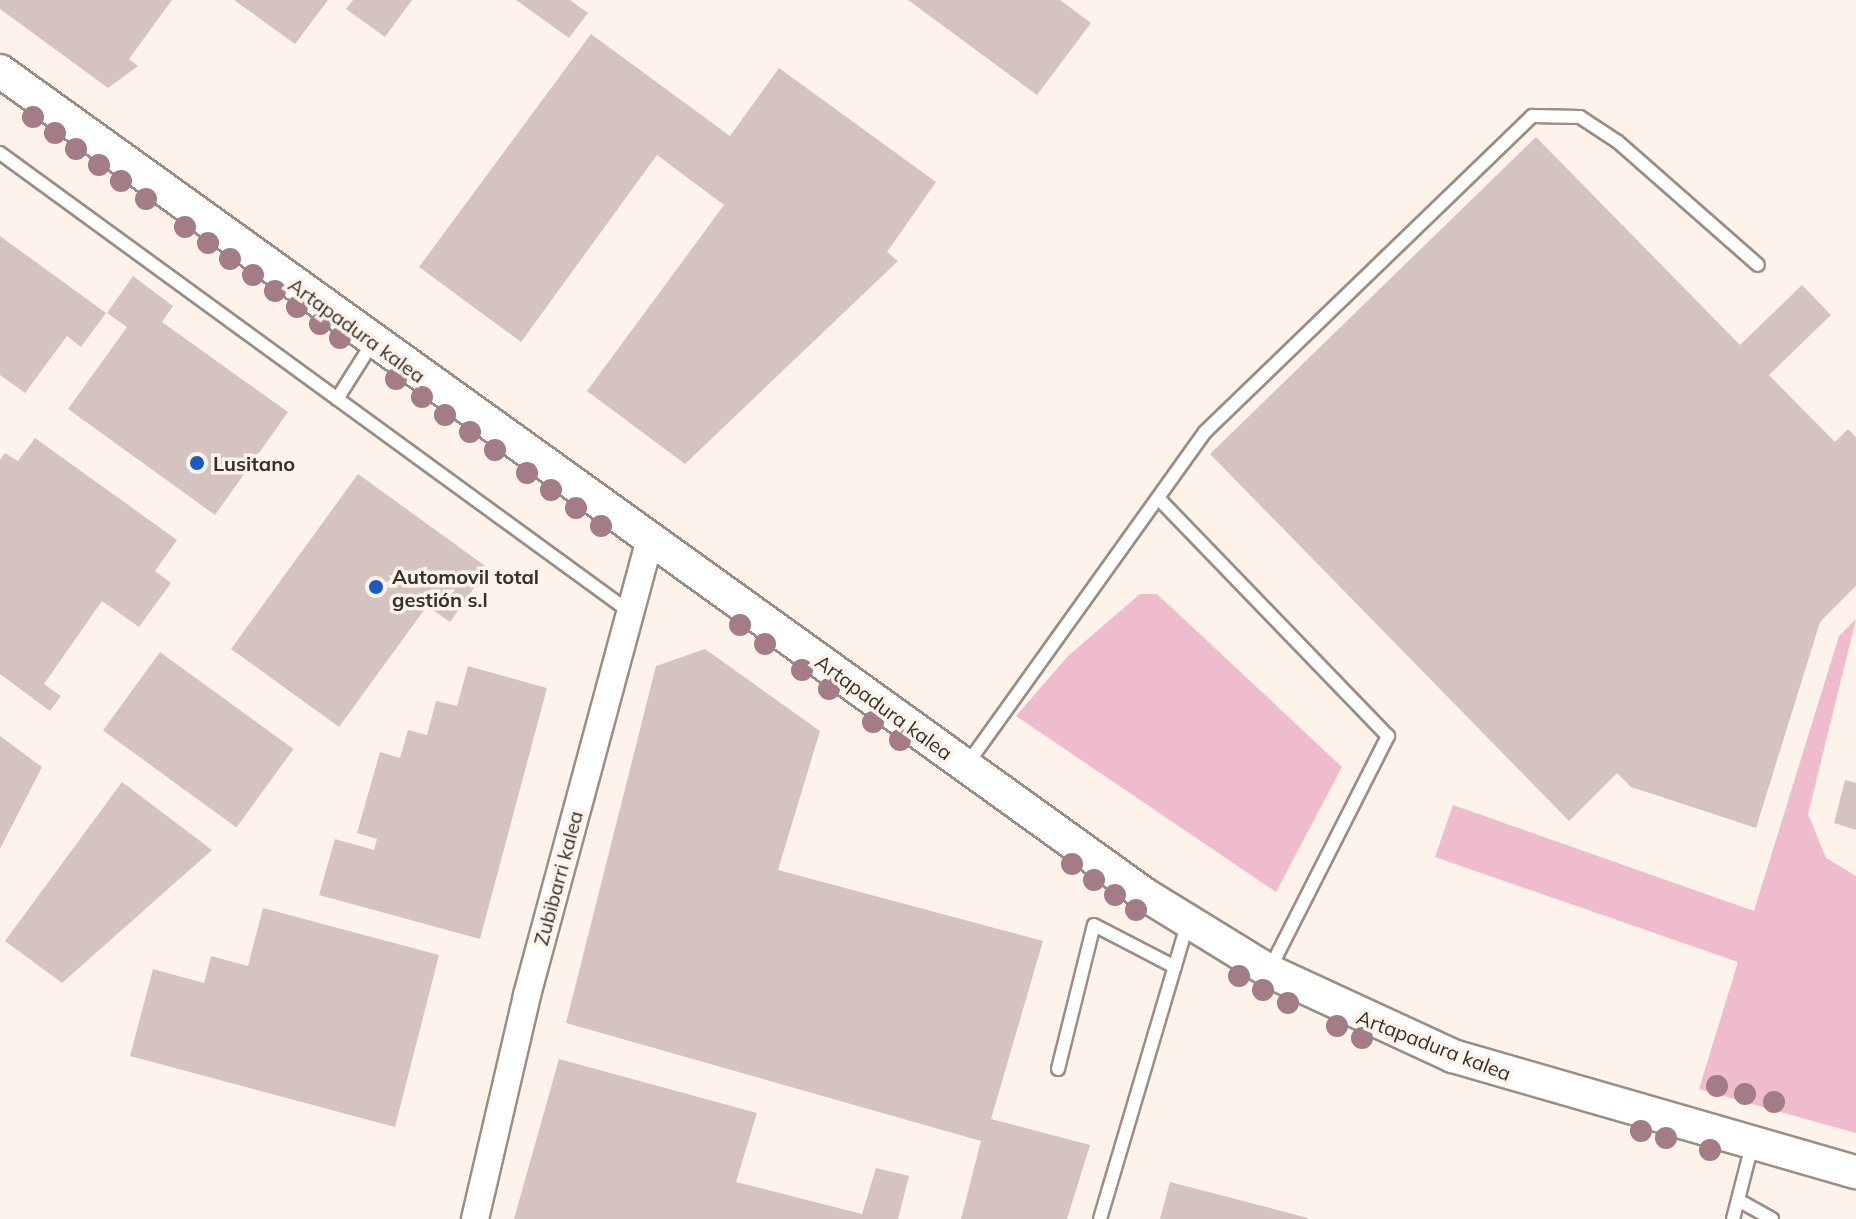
<!DOCTYPE html>
<html>
<head>
<meta charset="utf-8">
<style>
  body { margin:0 }
  #map { position:relative; width:1856px; height:1219px; overflow:hidden; background:#fef3ea; font-family:Mulish,sans-serif }
  div>[style] { position:absolute }
  .green>* { inset:0; background:#eebccc }
  .building>* { inset:0; background:#d5c3bf; transform-origin:0 0 }
  .roads { filter:drop-shadow(2px 0 #9a8e84) drop-shadow(-2px 0 #9a8e84) drop-shadow(0 2px #9a8e84) drop-shadow(0 -2px #9a8e84) }
  .service>* { height:12px; margin:-6px; padding:0 6px; transform-origin:6px; border-radius:6px; background:#fff }
  .minor>* { height:26px; margin:-13px; padding:0 13px; transform-origin:13px; border-radius:13px; background:#fff }
  .tertiary>* { height:32px; margin:-16px; padding:0 16px; transform-origin:16px; border-radius:16px; background:#fff }
  .trees>* { width:22px; height:22px; margin:-11px; border-radius:50%; background:#a37c86 }
  .dots>* { width:22px; height:22px; translate:-50% -50%; box-sizing:border-box; border:4px solid #fef3ea; border-radius:50% }
  span { translate:-50% -50%; white-space:nowrap; text-align:center; line-height:1.15; -webkit-text-stroke:7px #fef3ea; paint-order:stroke }
  .street-label { font-size:20px; color:#35302c }
  .poi-label { font-size:20px; color:#35302c; font-weight:700 }
  .left { translate:0 -50%; text-align:left }
</style>
</head>
<body>
<div id="map">
  <div class="green">
    <i style="clip-path:polygon(1140px 594px,1157px 594px,1342px 767px,1276px 892px,1016px 716px,1068px 656px)"></i>
    <i style="clip-path:polygon(1856px 619px,1808px 814px,1826px 858px,1856px 876px,1856px 1133px,1699px 1089px,1738px 962px,1435px 857px,1453px 805px,1754px 911px,1839px 636px)"></i>
  </div>
  <div class="building">
    <i style="clip-path:polygon(0 0,172px 0,129px 59px,138px 66px,108px 88px,0 9px)"></i>
    <i style="clip-path:polygon(234px 0,328px 0,295px 44px)"></i>
    <i style="clip-path:polygon(353px 0,412px 0,385px 37px,346px 9px)"></i>
    <i style="clip-path:polygon(516px 0,570px 0,588px 13px,569px 38px)"></i>
    <i style="clip-path:polygon(908px 0,1060px 0,1091px 23px,1037px 95px)"></i>
    <i style="clip-path:polygon(591px 34px,730px 136px,779px 68px,936px 182px,887px 252px,898px 261px,685px 464px,587px 391px,724px 205px,657px 155px,521px 342px,419px 267px)"></i>
    <i style="clip-path:polygon(1536px 137px,1740px 345px,1802px 285px,1831px 315px,1769px 375px,1835px 442px,1848px 429px,1856px 437px,1856px 586px,1820px 622px,1756px 828px,1631px 787px,1617px 773px,1569px 821px,1210px 454px)"></i>
    <i style="clip-path:polygon(0 236px,106px 313px,81px 347px,67px 336px,25px 393px,0 375px)"></i>
    <i style="clip-path:polygon(133px 276px,173px 306px,162px 322px,288px 412px,215px 515px,68px 409px,127px 327px,107px 313px)"></i>
    <i style="clip-path:polygon(35px 438px,177px 540px,155px 571px,171px 583px,139px 627px,102px 601px,44px 684px,61px 696px,50px 711px,0 674px,0 460px,5px 453px,18px 461px)"></i>
    <i style="clip-path:polygon(358px 474px,488px 568px,450px 622px,427px 606px,339px 727px,231px 649px)"></i>
    <i style="clip-path:polygon(705px 649px,820px 731px,778px 870px,1043px 941px,991px 1119px,1090px 1145px,1067px 1219px,961px 1219px,981px 1141px,566px 1023px,656px 666px)"></i>
    <i style="left:160px;top:652px;width:165px;height:97px;rotate:36deg"></i>
    <i style="clip-path:polygon(468px 666px,547px 688px,480px 939px,319px 895px,335px 839px,374px 850px,377px 839px,357px 833px,380px 752px,400px 758px,408px 730px,427px 735px,436px 701px,457px 706px)"></i>
    <i style="clip-path:polygon(0 736px,42px 767px,0 849px)"></i>
    <i style="clip-path:polygon(1845px 780px,1856px 783px,1856px 830px,1834px 823px)"></i>
    <i style="clip-path:polygon(122px 782px,212px 850px,62px 983px,5px 941px)"></i>
    <i style="clip-path:polygon(263px 908px,439px 955px,395px 1127px,130px 1056px,153px 969px,204px 983px,211px 956px,248px 966px)"></i>
    <i style="clip-path:polygon(559px 1059px,757px 1113px,736px 1182px,862px 1214px,876px 1168px,909px 1176px,898px 1219px,514px 1219px)"></i>
    <i style="clip-path:polygon(1170px 1182px,1308px 1218px,1308px 1219px,1160px 1219px)"></i>
  </div>
  <div class="roads">
    <div class="service">
      <i style="left:0;top:153px;width:779px;rotate:36.08deg"></i>
      <i style="left:337px;top:399px;width:67px;rotate:-57.7deg"></i>
      <i style="left:1158px;top:498px;width:331px;rotate:46deg"></i>
      <i style="left:1388px;top:736px;width:261px;rotate:116.9deg"></i>
      <i style="left:968px;top:763px;width:407px;rotate:-54.4deg"></i>
      <i style="left:1205px;top:432px;width:455px;rotate:-44deg"></i>
      <i style="left:1532px;top:116px;width:48px;rotate:1.2deg"></i>
      <i style="left:1580px;top:117px;width:45px;rotate:33.3deg"></i>
      <i style="left:1618px;top:142px;width:186px;rotate:41.3deg"></i>
      <i style="left:1058px;top:1069px;width:148px;rotate:-76deg"></i>
      <i style="left:1094px;top:925px;width:91px;rotate:27.4deg"></i>
      <i style="left:1738px;top:1200px;width:39px;rotate:29deg"></i>
      <i style="left:1100px;top:1219px;width:310px;rotate:-73.5deg"></i>
      <i style="left:1733px;top:1219px;width:76px;rotate:-75.6deg"></i>
    </div>
    <div class="minor">
      <i style="left:475px;top:1219px;width:230px;rotate:-76.9deg"></i>
      <i style="left:527px;top:995px;width:472px;rotate:-74.9deg"></i>
    </div>
    <div class="tertiary">
      <i style="left:0;top:71px;width:1409px;rotate:35.73deg"></i>
      <i style="left:1144px;top:894px;width:147px;rotate:31.6deg"></i>
      <i style="left:1269px;top:971px;width:203px;rotate:24.8deg"></i>
      <i style="left:1453px;top:1056px;width:419px;rotate:16.1deg"></i>
    </div>
  </div>
  <div class="trees">
    <i style="left:33px;top:117px"></i>
    <i style="left:55px;top:133px"></i>
    <i style="left:76px;top:149px"></i>
    <i style="left:99px;top:165px"></i>
    <i style="left:121px;top:181px"></i>
    <i style="left:146px;top:199px"></i>
    <i style="left:185px;top:227px"></i>
    <i style="left:208px;top:243px"></i>
    <i style="left:230px;top:259px"></i>
    <i style="left:253px;top:275px"></i>
    <i style="left:275px;top:291px"></i>
    <i style="left:297px;top:307px"></i>
    <i style="left:320px;top:324px"></i>
    <i style="left:340px;top:338px"></i>
    <i style="left:396px;top:379px"></i>
    <i style="left:422px;top:397px"></i>
    <i style="left:445px;top:415px"></i>
    <i style="left:470px;top:432px"></i>
    <i style="left:495px;top:450px"></i>
    <i style="left:527px;top:473px"></i>
    <i style="left:551px;top:490px"></i>
    <i style="left:576px;top:508px"></i>
    <i style="left:601px;top:526px"></i>
    <i style="left:740px;top:625px"></i>
    <i style="left:765px;top:644px"></i>
    <i style="left:802px;top:670px"></i>
    <i style="left:829px;top:689px"></i>
    <i style="left:873px;top:722px"></i>
    <i style="left:900px;top:740px"></i>
    <i style="left:1072px;top:864px"></i>
    <i style="left:1094px;top:880px"></i>
    <i style="left:1115px;top:895px"></i>
    <i style="left:1136px;top:910px"></i>
    <i style="left:1239px;top:976px"></i>
    <i style="left:1263px;top:990px"></i>
    <i style="left:1288px;top:1003px"></i>
    <i style="left:1337px;top:1026px"></i>
    <i style="left:1362px;top:1038px"></i>
    <i style="left:1717px;top:1086px"></i>
    <i style="left:1745px;top:1094px"></i>
    <i style="left:1774px;top:1102px"></i>
    <i style="left:1641px;top:1131px"></i>
    <i style="left:1666px;top:1138px"></i>
    <i style="left:1710px;top:1150px"></i>
  </div>
  <div class="dots">
    <i style="left:197px;top:463px;background:#195ac5"></i>
    <i style="left:376px;top:587px;background:#195ac5"></i>
  </div>
  <div class="street-label">
    <span style="left:357px;top:330px;rotate:36deg">Artapadura kalea</span>
    <span style="left:884px;top:707px;rotate:36deg">Artapadura kalea</span>
    <span style="left:558px;top:878px;rotate:-75deg">Zubibarri kalea</span>
    <span style="left:1434px;top:1045px;rotate:21deg">Artapadura kalea</span>
  </div>
  <div class="poi-label">
    <span class="left" style="left:213px;top:463px">Lusitano</span>
    <span class="left" style="left:392px;top:588px">Automovil total<br>gestión s.l</span>
  </div>
</div>
</body>
</html>
